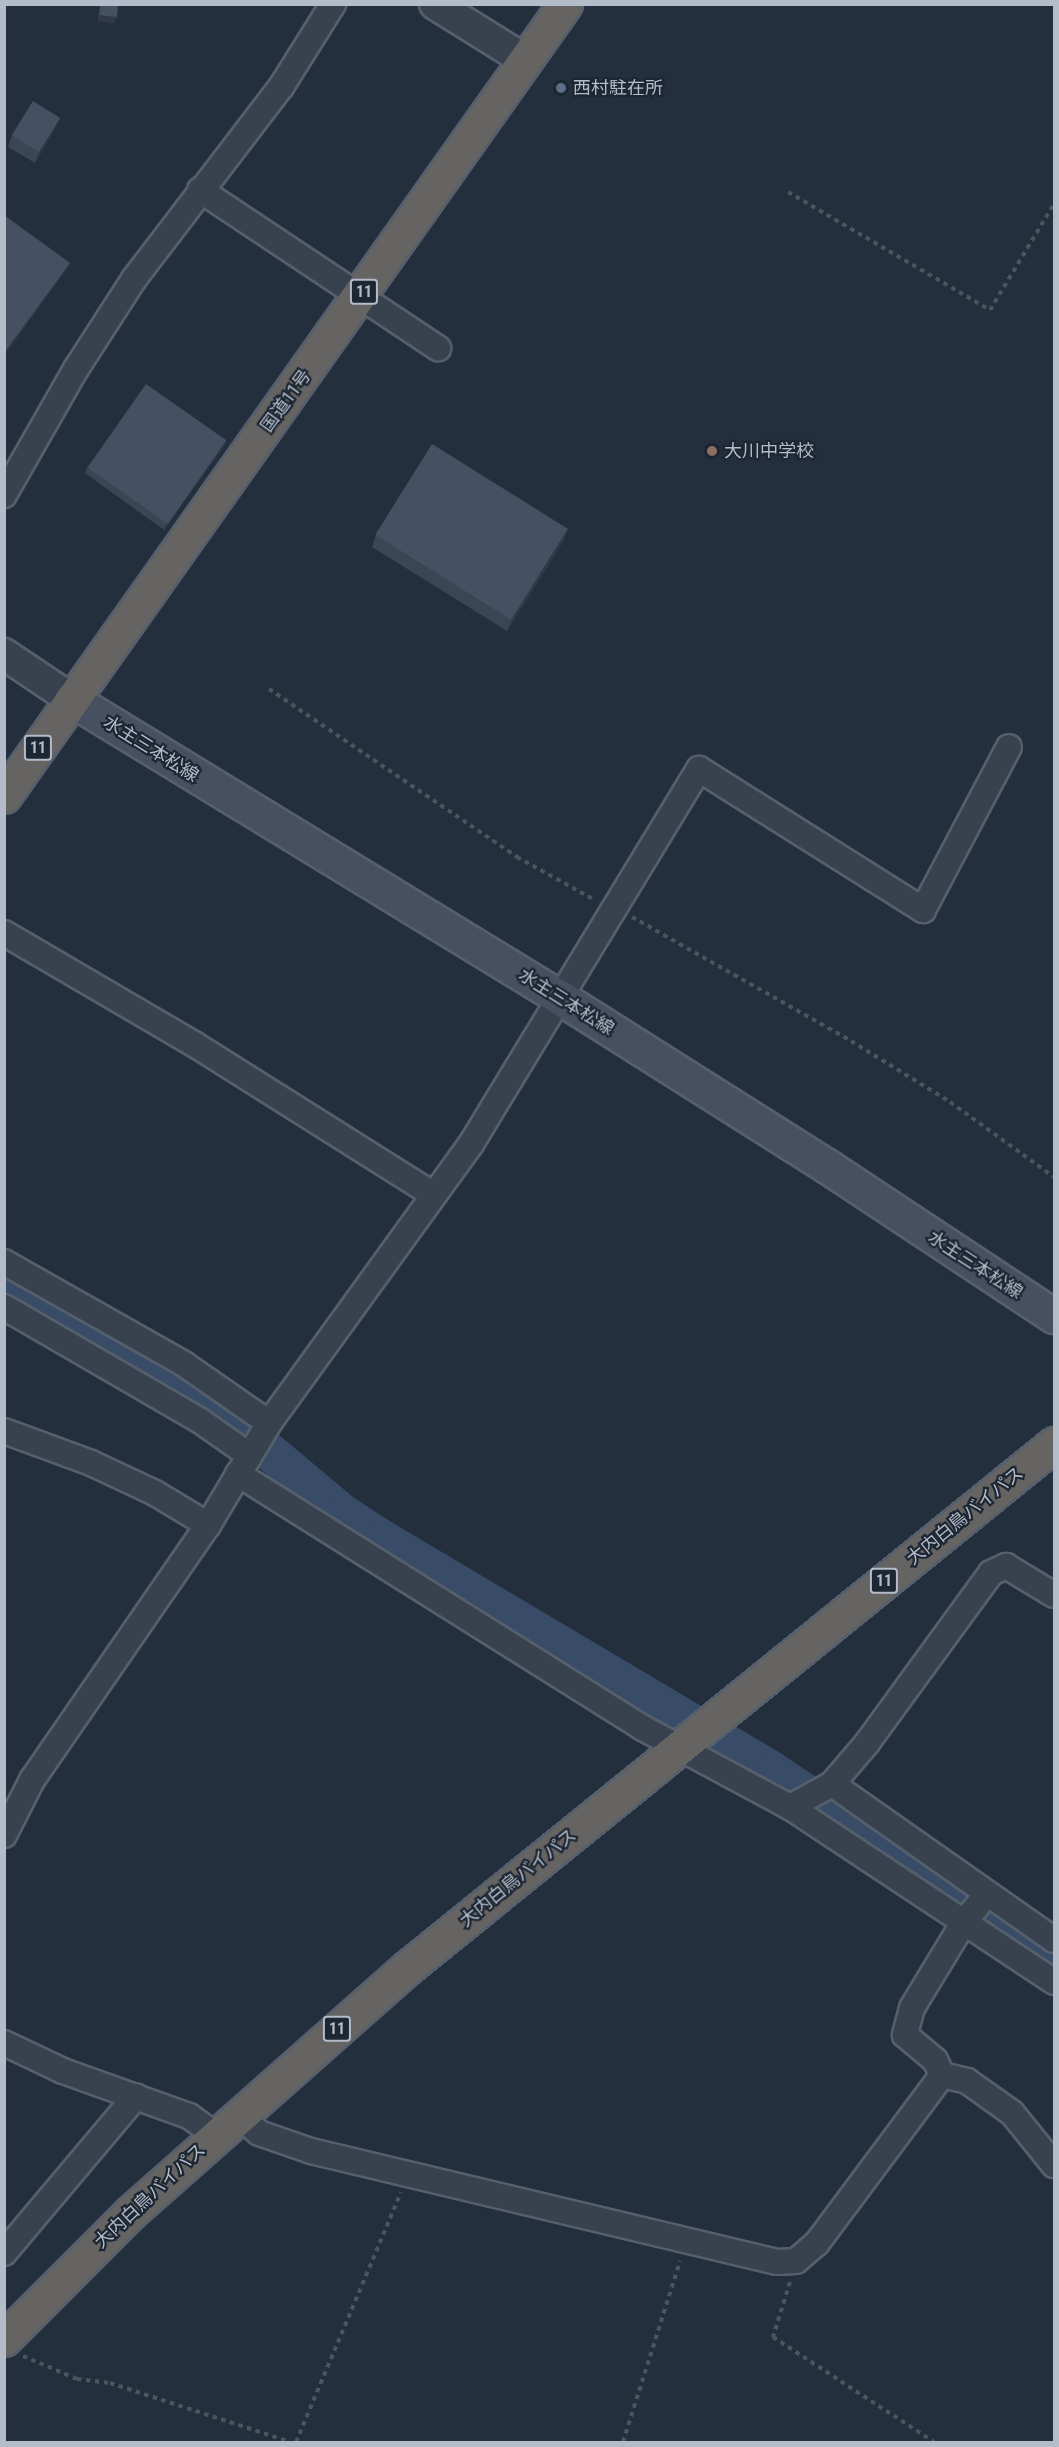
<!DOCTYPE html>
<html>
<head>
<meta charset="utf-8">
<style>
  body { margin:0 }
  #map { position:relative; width:1059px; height:2447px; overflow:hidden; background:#242f3e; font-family:"Roboto Condensed","Noto Sans JP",sans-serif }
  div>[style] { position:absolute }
  .river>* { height:38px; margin:-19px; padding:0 19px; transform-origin:19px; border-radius:19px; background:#394c67 }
  .path>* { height:4px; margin-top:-2px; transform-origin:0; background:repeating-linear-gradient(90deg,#44595c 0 4.5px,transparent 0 9px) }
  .roads { filter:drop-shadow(2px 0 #565f6c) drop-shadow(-2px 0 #565f6c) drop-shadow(0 2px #565f6c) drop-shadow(0 -2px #565f6c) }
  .minor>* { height:24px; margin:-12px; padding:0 12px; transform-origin:12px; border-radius:12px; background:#38414e }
  .tertiary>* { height:30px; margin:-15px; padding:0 15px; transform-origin:15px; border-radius:15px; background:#38414e }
  .secondary>* { height:33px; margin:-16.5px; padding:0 16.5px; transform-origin:16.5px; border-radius:16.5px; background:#465061 }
  .trunk>* { height:33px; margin:-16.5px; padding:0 16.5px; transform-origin:16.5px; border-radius:16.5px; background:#656462 }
  .wall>* { inset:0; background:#3b4654 }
  .shaded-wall>* { inset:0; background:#303945 }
  .building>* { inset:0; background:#455162; transform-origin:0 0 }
  .dots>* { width:16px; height:16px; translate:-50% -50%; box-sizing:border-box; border:3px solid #1d2633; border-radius:50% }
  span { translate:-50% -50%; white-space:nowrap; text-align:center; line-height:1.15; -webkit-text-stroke:4.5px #1d2633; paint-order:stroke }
  .shield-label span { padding:2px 4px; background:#1d2633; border:2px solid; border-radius:4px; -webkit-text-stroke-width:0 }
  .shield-label { font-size:16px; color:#b4bcc9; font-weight:700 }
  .poi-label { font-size:18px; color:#b4bcc9 }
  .left { translate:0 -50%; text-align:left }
  .street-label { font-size:18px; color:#b4bcc9 }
  .frame { position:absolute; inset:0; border:6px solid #b4bcc9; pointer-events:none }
</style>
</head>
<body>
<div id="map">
  <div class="river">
    <i style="left:4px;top:1284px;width:277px;rotate:31.3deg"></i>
    <i style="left:241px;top:1428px;width:134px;rotate:39.9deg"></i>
    <i style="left:344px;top:1514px;width:44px;rotate:33deg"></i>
    <i style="left:381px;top:1538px;width:456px;rotate:30.7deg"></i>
    <i style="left:773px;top:1771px;width:338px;rotate:33.8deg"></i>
  </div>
  <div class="path">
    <i style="left:788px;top:192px;width:234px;rotate:30.3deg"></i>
    <i style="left:990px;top:310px;width:124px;rotate:-58.9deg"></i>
    <i style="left:269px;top:689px;width:300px;rotate:34.1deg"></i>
    <i style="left:517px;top:857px;width:89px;rotate:28.9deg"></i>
    <i style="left:632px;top:917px;width:252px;rotate:29.5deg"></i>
    <i style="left:851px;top:1041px;width:116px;rotate:31.6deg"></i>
    <i style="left:950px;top:1102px;width:128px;rotate:35.8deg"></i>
    <i style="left:790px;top:2282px;width:58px;rotate:107.2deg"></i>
    <i style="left:773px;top:2337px;width:192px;rotate:33.1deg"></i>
    <i style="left:23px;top:2356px;width:59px;rotate:23.1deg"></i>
    <i style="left:77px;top:2379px;width:33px;rotate:7deg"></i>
    <i style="left:110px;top:2383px;width:189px;rotate:18.1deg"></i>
    <i style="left:296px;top:2442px;width:271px;rotate:-67.2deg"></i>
    <i style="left:623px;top:2442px;width:190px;rotate:-72.5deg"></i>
  </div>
  <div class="roads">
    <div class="minor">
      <i style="left:200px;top:190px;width:286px;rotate:33.6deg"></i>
      <i style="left:4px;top:495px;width:145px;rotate:-60.3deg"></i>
      <i style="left:76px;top:369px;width:107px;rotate:-57.2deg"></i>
      <i style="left:134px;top:279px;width:242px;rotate:-52.6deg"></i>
      <i style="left:281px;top:87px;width:98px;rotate:-57.9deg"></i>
      <i style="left:4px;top:933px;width:220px;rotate:30.3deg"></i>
      <i style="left:194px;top:1044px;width:281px;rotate:32.2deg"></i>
      <i style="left:4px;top:1262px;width:207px;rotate:29.5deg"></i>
      <i style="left:184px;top:1364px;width:103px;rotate:34.8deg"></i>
      <i style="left:4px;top:1307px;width:225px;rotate:30.1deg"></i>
      <i style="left:199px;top:1420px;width:61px;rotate:35deg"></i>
      <i style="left:4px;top:1431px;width:93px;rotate:20.2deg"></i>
      <i style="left:91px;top:1463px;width:71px;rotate:25.1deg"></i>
      <i style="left:155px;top:1493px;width:62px;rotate:31.1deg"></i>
      <i style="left:238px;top:1474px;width:478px;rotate:32.1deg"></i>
      <i style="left:643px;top:1728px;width:167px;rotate:28.3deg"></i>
      <i style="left:790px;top:1807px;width:317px;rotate:33.5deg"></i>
      <i style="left:832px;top:1784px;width:271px;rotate:35.1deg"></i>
      <i style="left:790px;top:1807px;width:48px;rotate:-28.7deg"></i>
      <i style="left:832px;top:1784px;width:54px;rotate:-49.5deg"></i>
      <i style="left:867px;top:1743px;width:210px;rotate:-53.9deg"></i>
      <i style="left:991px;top:1573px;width:17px;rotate:-25deg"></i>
      <i style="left:1006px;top:1566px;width:56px;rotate:31.1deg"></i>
      <i style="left:4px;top:1835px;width:62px;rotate:-63deg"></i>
      <i style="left:32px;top:1780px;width:310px;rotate:-55.4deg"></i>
      <i style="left:208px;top:1525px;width:119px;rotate:-59.1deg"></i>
      <i style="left:269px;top:1423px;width:344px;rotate:-54.1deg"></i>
      <i style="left:471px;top:1144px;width:439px;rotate:-58.7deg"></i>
      <i style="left:699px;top:769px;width:265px;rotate:32.2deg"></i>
      <i style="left:923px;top:910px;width:184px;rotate:-62.2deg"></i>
      <i style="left:986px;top:1895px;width:35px;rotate:129deg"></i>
      <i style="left:964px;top:1922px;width:100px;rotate:121.2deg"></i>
      <i style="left:912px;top:2008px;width:28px;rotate:105deg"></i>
      <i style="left:905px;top:2035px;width:39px;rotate:40deg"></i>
      <i style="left:935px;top:2060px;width:17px;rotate:65deg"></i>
      <i style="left:942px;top:2075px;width:26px;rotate:13deg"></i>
      <i style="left:967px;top:2081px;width:55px;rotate:35.4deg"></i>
      <i style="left:1012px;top:2113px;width:67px;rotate:51.1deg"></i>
      <i style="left:4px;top:2043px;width:65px;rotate:25.4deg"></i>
      <i style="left:63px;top:2071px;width:134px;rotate:19.7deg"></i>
      <i style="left:189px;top:2116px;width:32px;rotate:36deg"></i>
      <i style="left:238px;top:2114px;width:28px;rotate:42deg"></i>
      <i style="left:259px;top:2133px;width:55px;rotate:19.1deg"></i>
      <i style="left:311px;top:2151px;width:479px;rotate:13.4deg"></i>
      <i style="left:777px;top:2262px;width:19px;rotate:-3deg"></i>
      <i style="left:796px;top:2261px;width:28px;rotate:-41deg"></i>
      <i style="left:817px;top:2243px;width:209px;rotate:-53.3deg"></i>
      <i style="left:4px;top:2253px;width:205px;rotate:-49.9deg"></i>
    </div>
    <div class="tertiary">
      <i style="left:435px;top:4px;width:106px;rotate:31.9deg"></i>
      <i style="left:4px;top:654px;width:81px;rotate:33.9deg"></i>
    </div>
    <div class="secondary">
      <i style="left:71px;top:699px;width:574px;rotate:31.39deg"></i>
      <i style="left:561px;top:998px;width:315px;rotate:32.3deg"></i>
      <i style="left:827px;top:1166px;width:272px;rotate:33.5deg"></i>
    </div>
    <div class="trunk">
      <i style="left:4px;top:796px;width:971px;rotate:-54.69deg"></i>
      <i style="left:4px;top:2339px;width:178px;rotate:-45deg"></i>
      <i style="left:130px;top:2213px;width:370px;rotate:-41.5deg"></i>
      <i style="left:407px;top:1968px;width:833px;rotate:-39deg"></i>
    </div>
  </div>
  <div class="wall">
    <i style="clip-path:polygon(100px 4px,118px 4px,114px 23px,98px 21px)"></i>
    <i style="clip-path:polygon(60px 118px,55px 129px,35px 163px,8px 147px,12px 135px)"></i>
    <i style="clip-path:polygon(226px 441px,223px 447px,164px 530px,85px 473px,87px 467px)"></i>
    <i style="clip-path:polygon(568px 528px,564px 540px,507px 631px,372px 547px,376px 535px)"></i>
  </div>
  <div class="shaded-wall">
    <i style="clip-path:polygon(100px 15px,117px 17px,114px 23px,98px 21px)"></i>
    <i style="clip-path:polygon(60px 118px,55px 129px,35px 163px,39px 151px)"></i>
    <i style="clip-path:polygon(70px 263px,67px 269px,4px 356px,4px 353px)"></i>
    <i style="clip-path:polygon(226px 441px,223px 447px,164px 530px,166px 524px)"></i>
    <i style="clip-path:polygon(568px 528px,564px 540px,507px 631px,512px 619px)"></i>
  </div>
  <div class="building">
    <i style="clip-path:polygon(101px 4px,118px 4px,117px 17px,100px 15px)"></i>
    <i style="left:33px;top:101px;width:32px;height:40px;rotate:32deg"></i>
    <i style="clip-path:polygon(4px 215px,70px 263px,4px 353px)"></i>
    <i style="left:146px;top:384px;width:98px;height:102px;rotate:35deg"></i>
    <i style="left:432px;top:444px;width:160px;height:107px;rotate:32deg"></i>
  </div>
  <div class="dots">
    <i style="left:561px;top:88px;background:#5c6f8a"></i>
    <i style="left:712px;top:451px;background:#8d6e63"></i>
  </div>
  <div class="shield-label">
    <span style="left:364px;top:292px">11</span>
    <span style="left:38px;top:748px">11</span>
    <span style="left:884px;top:1581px">11</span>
    <span style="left:337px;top:2029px">11</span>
  </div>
  <div class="poi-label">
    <span class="left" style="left:573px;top:88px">西村駐在所</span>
    <span class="left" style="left:724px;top:451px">大川中学校</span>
  </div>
  <div class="street-label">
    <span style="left:286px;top:401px;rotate:-54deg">国道11号</span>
    <span style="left:151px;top:749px;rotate:32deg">水主三本松線</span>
    <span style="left:566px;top:1002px;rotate:32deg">水主三本松線</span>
    <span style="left:975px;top:1265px;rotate:33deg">水主三本松線</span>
    <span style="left:965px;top:1516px;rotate:-39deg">大内白鳥バイパス</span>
    <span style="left:518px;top:1878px;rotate:-39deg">大内白鳥バイパス</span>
    <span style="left:150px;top:2196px;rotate:-43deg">大内白鳥バイパス</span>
  </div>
  <div class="frame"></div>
</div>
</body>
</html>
